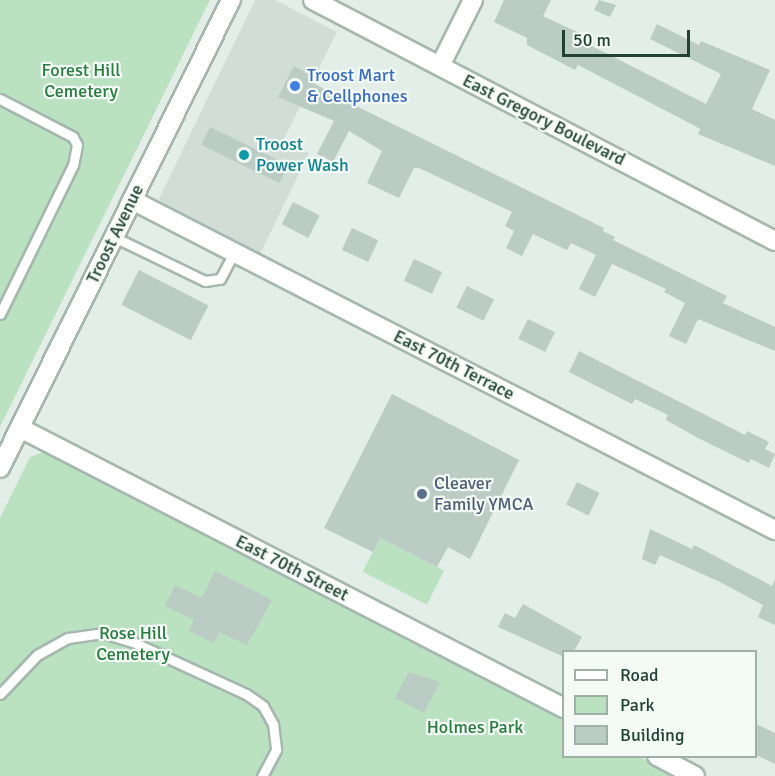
<!DOCTYPE html>
<html>
<head>
<meta charset="utf-8">
<style>
  body { margin:0 }
  #map { position:relative; width:775px; height:776px; overflow:hidden; background:#e3eee8; font-family:Signika,sans-serif }
  div>[style] { position:absolute }
  .built>* { inset:0; background:#d1ded6 }
  .green>* { inset:0; background:#bae1c0; transform-origin:0 0 }
  .building>* { inset:0; background:#baccc3; transform-origin:0 0 }
  .roads { filter:drop-shadow(2px 0 #a5b7ae) drop-shadow(-2px 0 #a5b7ae) drop-shadow(0 2px #a5b7ae) drop-shadow(0 -2px #a5b7ae) }
  .service>* { height:9px; margin:-4.5px; padding:0 4.5px; transform-origin:4.5px; border-radius:4.5px; background:#fff }
  .minor>* { height:18px; margin:-9px; padding:0 9px; transform-origin:9px; border-radius:9px; background:#fff }
  .secondary>* { height:18px; margin:-9px; padding:0 9px; transform-origin:9px; border-radius:9px; background:#fff }
  .dots>* { width:16px; height:16px; translate:-50% -50%; box-sizing:border-box; border:3px solid #f4faf6; border-radius:50% }
  span { translate:-50% -50%; white-space:nowrap; text-align:center; line-height:1.15; -webkit-text-stroke:4.5px #f4faf6; paint-order:stroke }
  .park-label { font-size:18px; color:#277c3e }
  .shop-label { font-size:18px; color:#366cbe }
  .left { translate:0 -50%; text-align:left }
  .street-label { font-size:18px; color:#204134 }
  .culture-label { font-size:18px; color:#0d838f }
  .service-label { font-size:18px; color:#4e5e75 }
  .legend { position:absolute; left:562px; top:650px; width:195px; height:108px; box-sizing:border-box; background:#f4faf6; border:2px solid #9fb0a8; margin:0; padding:8px 10px; list-style:none; font-size:18px; color:#204134 }
  .legend li { display:flex; align-items:center; gap:12px; height:30px }
  .legend b { width:30px; border:2px solid #9fb0a8 }
  .scale { position:absolute; left:562px; top:30px; width:128px; height:27px; box-sizing:border-box; border:3px solid #204134; border-top:0; padding-left:8px; font-size:18px; line-height:21px; white-space:nowrap; color:#204134; -webkit-text-stroke:4px #f4faf6; paint-order:stroke }
</style>
</head>
<body>
<div id="map">
  <div class="built">
    <i style="clip-path:polygon(255px 0,275px 0,337px 32px,284px 139px,309px 153px,260px 254px,165px 206px,159px 199px)"></i>
  </div>
  <div class="green">
    <i style="clip-path:polygon(0 0,210px 0,0 427px)"></i>
    <i style="clip-path:polygon(44px 452px,563px 717px,564px 756px,639px 757px,677px 776px,0 776px,0 518px,30px 457px)"></i>
    <i style="left:380px;top:538px;width:72px;height:38px;rotate:27deg"></i>
  </div>
  <div class="building">
    <i style="clip-path:polygon(504px 0,551px 0,543px 16px,590px 38px,588px 44px,706px 104px,721px 74px,650px 39px,657px 24px,699px 45px,701px 41px,770px 70px,752px 109px,775px 120px,775px 166px,698px 134px,700px 129px,695px 126px,578px 65px,575px 70px,527px 45px,527px 38px,494px 22px)"></i>
    <i style="clip-path:polygon(599px 0,616px 5px,610px 17px,594px 10px)"></i>
    <i style="clip-path:polygon(294px 66px,311px 75px,308px 80px,336px 96px,604px 228px,603px 231px,615px 237px,613px 240px,727px 296px,723px 303px,775px 327px,775px 351px,698px 319px,686px 344px,669px 336px,685px 303px,664px 292px,666px 289px,612px 264px,595px 297px,579px 289px,596px 255px,571px 243px,567px 250px,533px 234px,522px 256px,506px 248px,514px 231px,505px 226px,512px 212px,419px 168px,414px 168px,399px 198px,367px 183px,382px 151px,349px 131px,333px 162px,317px 154px,334px 121px,278px 97px)"></i>
    <i style="left:210px;top:127px;width:87px;height:20px;rotate:26deg"></i>
    <i style="left:293px;top:202px;width:30px;height:25px;rotate:27deg"></i>
    <i style="left:352px;top:228px;width:29px;height:24px;rotate:25deg"></i>
    <i style="left:414px;top:259px;width:31px;height:24px;rotate:25deg"></i>
    <i style="left:139px;top:270px;width:78px;height:39px;rotate:27deg"></i>
    <i style="left:467px;top:286px;width:30px;height:24px;rotate:26deg"></i>
    <i style="left:528px;top:319px;width:30px;height:22px;rotate:26deg"></i>
    <i style="clip-path:polygon(579px 351px,745px 435px,747px 431px,769px 442px,765px 449px,775px 454px,769px 468px,751px 459px,749px 463px,698px 438px,666px 420px,668px 415px,635px 399px,632px 404px,569px 372px)"></i>
    <i style="clip-path:polygon(392px 394px,519px 460px,470px 559px,448px 547px,437px 567px,380px 538px,373px 552px,324px 528px)"></i>
    <i style="left:577px;top:482px;width:25px;height:25px;rotate:26deg"></i>
    <i style="clip-path:polygon(650px 529px,692px 549px,694px 545px,772px 586px,775px 579px,775px 625px,758px 617px,763px 605px,720px 582px,660px 555px,655px 565px,642px 559px)"></i>
    <i style="clip-path:polygon(215px 571px,272px 600px,247px 645px,219px 632px,214px 643px,189px 631px,194px 620px,165px 606px,175px 585px,202px 598px)"></i>
    <i style="clip-path:polygon(523px 604px,582px 637px,574px 651px,564px 651px,564px 657px,498px 627px,505px 613px,515px 618px)"></i>
    <i style="clip-path:polygon(409px 672px,440px 682px,424px 713px,395px 698px)"></i>
    <i style="clip-path:polygon(756px 724px,775px 733px,775px 764px,756px 755px)"></i>
  </div>
  <div class="roads">
    <div class="service">
      <i style="left:0;top:99px;width:82px;rotate:27.5deg"></i>
      <i style="left:73px;top:137px;width:9px;rotate:63deg"></i>
      <i style="left:77px;top:145px;width:20px;rotate:101deg"></i>
      <i style="left:73px;top:165px;width:166px;rotate:116.1deg"></i>
      <i style="left:114px;top:237px;width:101px;rotate:25.8deg"></i>
      <i style="left:205px;top:281px;width:15px;rotate:-8deg"></i>
      <i style="left:220px;top:279px;width:30px;rotate:-62deg"></i>
      <i style="left:0;top:694px;width:54px;rotate:-46.5deg"></i>
      <i style="left:37px;top:655px;width:35px;rotate:-29deg"></i>
      <i style="left:68px;top:638px;width:35px;rotate:-8deg"></i>
      <i style="left:103px;top:633px;width:31px;rotate:17deg"></i>
      <i style="left:133px;top:642px;width:124px;rotate:24.7deg"></i>
      <i style="left:246px;top:694px;width:21px;rotate:35deg"></i>
      <i style="left:263px;top:706px;width:21px;rotate:61deg"></i>
      <i style="left:273px;top:724px;width:26px;rotate:83deg"></i>
      <i style="left:276px;top:750px;width:30px;rotate:118deg"></i>
    </div>
    <div class="minor">
      <i style="left:440px;top:66px;width:74px;rotate:-63.4deg"></i>
      <i style="left:132px;top:200px;width:723px;rotate:27.17deg"></i>
      <i style="left:20px;top:428px;width:612px;rotate:27.24deg"></i>
      <i style="left:657px;top:756px;width:43px;rotate:27.8deg"></i>
    </div>
    <div class="secondary">
      <i style="left:313px;top:0;width:521px;rotate:27.55deg"></i>
      <i style="left:0;top:468px;width:522px;rotate:-63.73deg"></i>
    </div>
  </div>
  <div class="dots">
    <i style="left:295px;top:86px;background:#3f7fe0"></i>
    <i style="left:244px;top:155px;background:#0f9aa8"></i>
    <i style="left:422px;top:494px;background:#5c6f8a"></i>
  </div>
  <div class="park-label">
    <span style="left:81px;top:81px">Forest Hill<br>Cemetery</span>
    <span style="left:133px;top:644px">Rose Hill<br>Cemetery</span>
    <span style="left:475px;top:727px">Holmes Park</span>
  </div>
  <div class="shop-label">
    <span class="left" style="left:307px;top:86px">Troost Mart<br>&amp; Cellphones</span>
  </div>
  <div class="street-label">
    <span style="left:544px;top:120px;rotate:27deg">East Gregory Boulevard</span>
    <span style="left:115px;top:234px;rotate:-64deg">Troost Avenue</span>
    <span style="left:454px;top:365px;rotate:27deg">East 70th Terrace</span>
    <span style="left:292px;top:568px;rotate:27deg">East 70th Street</span>
  </div>
  <div class="culture-label">
    <span class="left" style="left:256px;top:155px">Troost<br>Power Wash</span>
  </div>
  <div class="service-label">
    <span class="left" style="left:434px;top:494px">Cleaver<br>Family YMCA</span>
  </div>
  <ul class="legend">
  <li><b style="height:8px;background:#fff"></b>Road</li>
  <li><b style="height:16px;background:#bae1c0"></b>Park</li>
  <li><b style="height:16px;background:#baccc3"></b>Building</li>
  </ul>
  <div class="scale">50 m</div>
</div>
</body>
</html>
